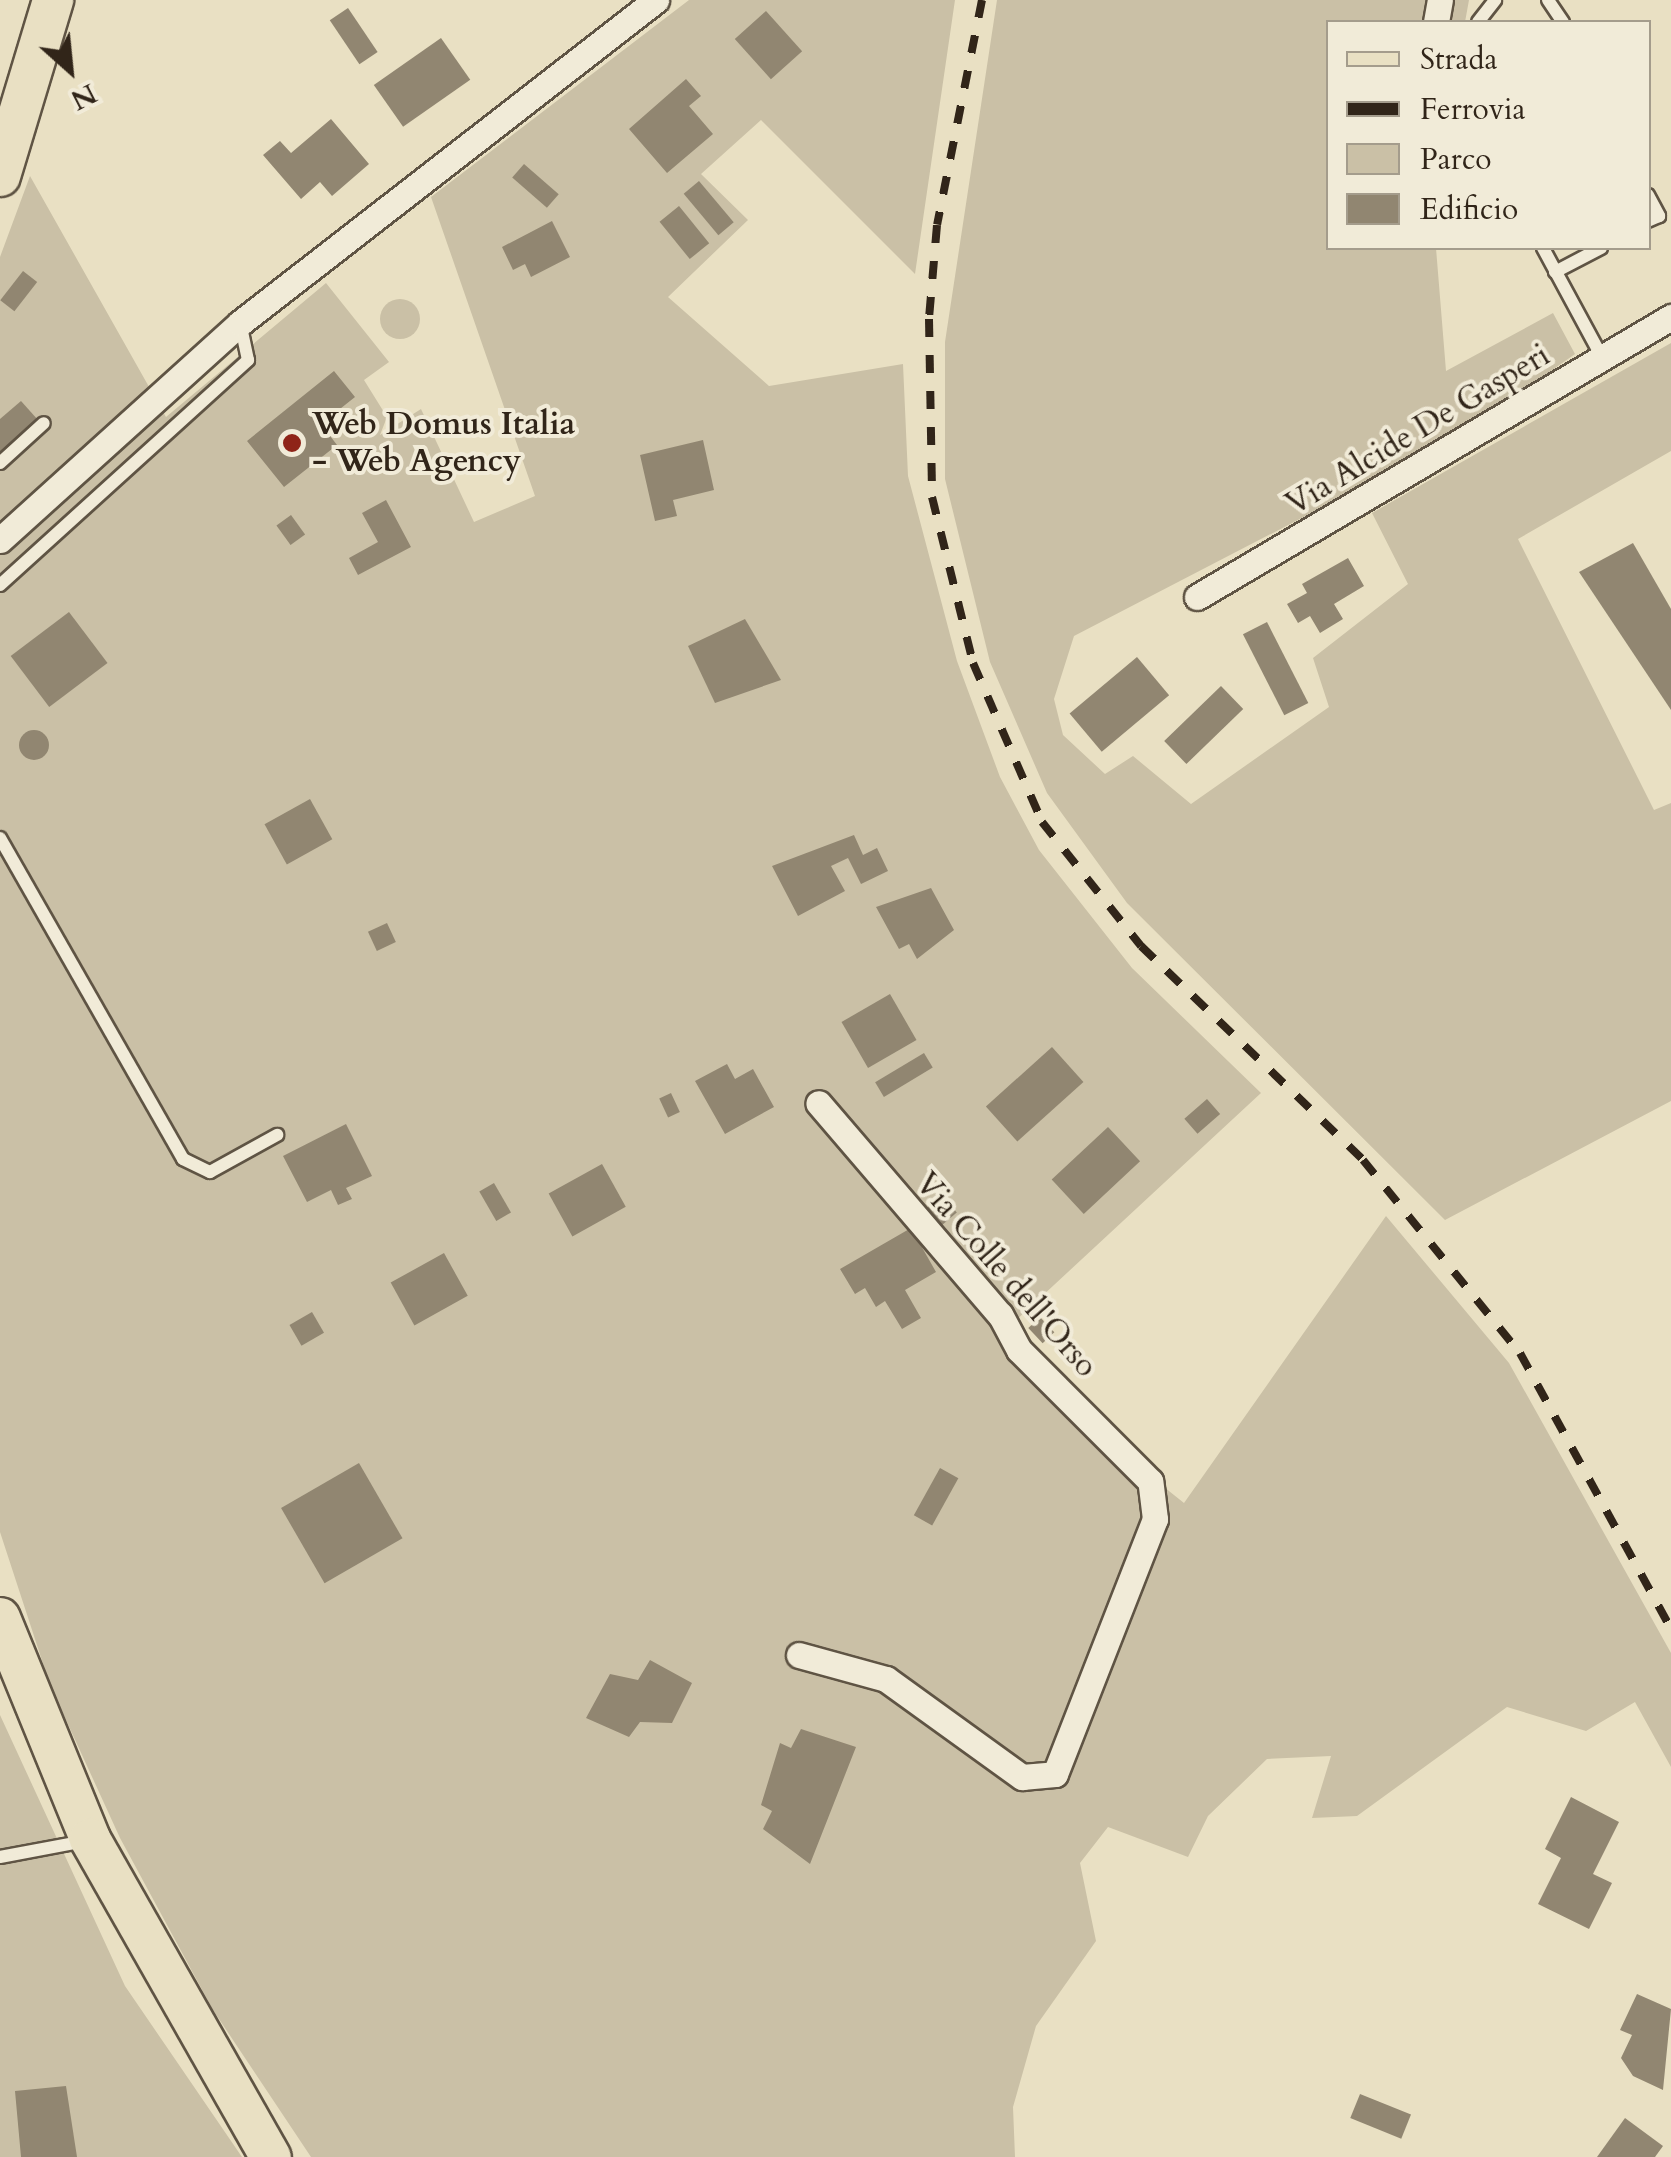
<!DOCTYPE html>
<html>
<head>
<meta charset="utf-8">
<style>
  body { margin:0 }
  #map { position:relative; width:1671px; height:2157px; overflow:hidden; background:#e9e0c3; font-family:Cardo,serif }
  div>[style] { position:absolute }
  .green>* { inset:0; background:#cac0a6 }
  .round { border-radius:50% }
  .building>* { inset:0; background:#918671; transform-origin:0 0 }
  .roads { filter:drop-shadow(2px 0 #5f5444) drop-shadow(-2px 0 #5f5444) drop-shadow(0 2px #5f5444) drop-shadow(0 -2px #5f5444) }
  .lane>* { height:12px; margin:-6px; padding:0 6px; transform-origin:6px; border-radius:6px; background:#f1ebd8 }
  .street>* { height:25px; margin:-12.5px; padding:0 12.5px; transform-origin:12.5px; border-radius:12.5px; background:#f1ebd8 }
  .primary>* { height:40px; margin:-20px; padding:0 20px; transform-origin:20px; border-radius:20px; background:#e9e0c3 }
  .rail>* { height:8px; margin-top:-4px; transform-origin:0; background:repeating-linear-gradient(90deg,#312519 0 18px,transparent 0 36px) }
  .dots>* { width:28px; height:28px; translate:-50% -50%; box-sizing:border-box; border:5px solid #f1ebd8; border-radius:50% }
  span { translate:-50% -50%; white-space:nowrap; text-align:center; line-height:1.15; -webkit-text-stroke:8px #f1ebd8; paint-order:stroke }
  .poi-label { font-size:32px; color:#312519; font-weight:700 }
  .left { translate:0 -50%; text-align:left }
  .street-label { font-size:32px; color:#312519 }
  .legend { position:absolute; left:1326px; top:20px; width:325px; height:230px; box-sizing:border-box; background:#f1ebd8; border:2px solid #a49c8c; margin:0; padding:12px 18px; list-style:none; font-size:30px; color:#312519 }
  .legend li { display:flex; align-items:center; gap:20px; height:50px }
  .legend b { width:50px; border:2px solid #a49c8c }
  .north { position:absolute; left:20px; top:20px; width:100px; height:100px; -webkit-text-stroke:8px #f1ebd8; paint-order:stroke; rotate:153deg; font-size:28px; font-weight:700; line-height:40px; text-align:center; color:#312519 }
  .north::after { content:''; display:block; margin:auto; width:35px; height:45px; background:#312519; clip-path:polygon(50% 0,100% 100%,50% 72%,0 100%) }
</style>
</head>
<body>
<div id="map">
  <div class="green">
    <i style="clip-path:polygon(689px 0,955px 0,915px 274px,761px 120px,701px 174px,748px 220px,668px 297px,769px 386px,903px 364px,908px 476px,957px 661px,1000px 777px,1039px 850px,1132px 968px,1261px 1093px,999px 1336px,1041px 1389px,1184px 1503px,1386px 1216px,1509px 1363px,1671px 1653px,1671px 1767px,1635px 1702px,1586px 1731px,1507px 1707px,1357px 1816px,1312px 1818px,1331px 1756px,1267px 1759px,1208px 1816px,1188px 1857px,1108px 1827px,1080px 1863px,1096px 1941px,1036px 2026px,1013px 2107px,1015px 2157px,311px 2157px,213px 2010px,120px 1838px,50px 1685px,0 1532px,0 257px,30px 176px,166px 417px,326px 283px,389px 362px,364px 380px,387px 417px,380px 435px,421px 409px,474px 522px,535px 496px,431px 197px)"></i>
    <i style="clip-path:polygon(997px 0,1469px 0,1465px 22px,1328px 22px,1328px 248px,1436px 248px,1446px 371px,1553px 313px,1575px 354px,1456px 438px,1074px 636px,1054px 699px,1063px 735px,1105px 774px,1133px 756px,1191px 804px,1329px 707px,1313px 658px,1408px 584px,1372px 513px,1671px 343px,1671px 451px,1518px 539px,1654px 810px,1671px 803px,1671px 1101px,1445px 1220px,1127px 903px,1047px 793px,990px 662px,945px 479px,945px 342px)"></i>
    <i class="round" style="left:380px;top:299px;width:40px;height:40px"></i>
    <i style="clip-path:polygon(0 1715px,125px 1986px,242px 2157px,0 2157px)"></i>
  </div>
  <div class="building">
    <i style="left:348px;top:8px;width:53px;height:22px;rotate:56deg"></i>
    <i style="left:766px;top:11px;width:54px;height:42px;rotate:48deg"></i>
    <i style="left:441px;top:38px;width:51px;height:82px;rotate:55deg"></i>
    <i style="clip-path:polygon(686px 79px,701px 96px,689px 106px,713px 134px,667px 173px,629px 129px)"></i>
    <i style="clip-path:polygon(331px 119px,369px 164px,332px 196px,320px 182px,301px 199px,263px 155px,280px 141px,291px 153px)"></i>
    <i style="left:524px;top:164px;width:46px;height:18px;rotate:41deg"></i>
    <i style="left:699px;top:181px;width:54px;height:20px;rotate:50deg"></i>
    <i style="left:679px;top:206px;width:48px;height:25px;rotate:51deg"></i>
    <i style="clip-path:polygon(552px 221px,570px 257px,531px 277px,525px 264px,513px 270px,502px 247px)"></i>
    <i style="left:23px;top:271px;width:18px;height:37px;rotate:38deg"></i>
    <i style="clip-path:polygon(334px 371px,355px 397px,321px 424px,337px 445px,284px 487px,247px 441px)"></i>
    <i style="clip-path:polygon(21px 401px,38px 420px,0 454px,0 419px)"></i>
    <i style="clip-path:polygon(703px 440px,714px 490px,673px 500px,677px 516px,655px 521px,640px 455px)"></i>
    <i style="clip-path:polygon(386px 500px,411px 547px,358px 575px,349px 558px,378px 542px,362px 513px)"></i>
    <i style="left:291px;top:515px;width:24px;height:18px;rotate:54deg"></i>
    <i style="clip-path:polygon(1633px 543px,1671px 609px,1671px 710px,1579px 572px)"></i>
    <i style="clip-path:polygon(1348px 558px,1364px 586px,1334px 604px,1343px 619px,1320px 633px,1310px 616px,1298px 623px,1287px 604px,1307px 593px,1302px 584px)"></i>
    <i style="left:69px;top:612px;width:64px;height:73px;rotate:53deg"></i>
    <i style="clip-path:polygon(745px 619px,781px 680px,715px 703px,688px 646px)"></i>
    <i style="left:1267px;top:622px;width:91px;height:27px;rotate:63deg"></i>
    <i style="left:1137px;top:657px;width:50px;height:88px;rotate:50deg"></i>
    <i style="left:1221px;top:686px;width:32px;height:79px;rotate:46deg"></i>
    <i class="round" style="left:19px;top:730px;width:30px;height:30px"></i>
    <i style="left:310px;top:799px;width:46px;height:52px;rotate:61deg"></i>
    <i style="clip-path:polygon(854px 835px,863px 855px,877px 848px,888px 871px,861px 884px,848px 858px,831px 866px,845px 891px,798px 916px,772px 866px)"></i>
    <i style="clip-path:polygon(931px 888px,954px 930px,917px 959px,909px 944px,899px 949px,876px 907px)"></i>
    <i style="left:387px;top:923px;width:21px;height:21px;rotate:65deg"></i>
    <i style="left:890px;top:994px;width:53px;height:56px;rotate:60deg"></i>
    <i style="left:1052px;top:1047px;width:47px;height:89px;rotate:48deg"></i>
    <i style="left:924px;top:1053px;width:17px;height:57px;rotate:59deg"></i>
    <i style="clip-path:polygon(727px 1064px,735px 1079px,753px 1069px,774px 1107px,725px 1134px,695px 1081px)"></i>
    <i style="left:671px;top:1093px;width:21px;height:13px;rotate:65deg"></i>
    <i style="left:1207px;top:1099px;width:20px;height:30px;rotate:49deg"></i>
    <i style="clip-path:polygon(346px 1124px,372px 1176px,346px 1188px,352px 1199px,338px 1205px,331px 1190px,307px 1202px,283px 1156px)"></i>
    <i style="left:1108px;top:1127px;width:47px;height:77px;rotate:47deg"></i>
    <i style="left:602px;top:1164px;width:49px;height:61px;rotate:61deg"></i>
    <i style="left:494px;top:1183px;width:34px;height:17px;rotate:60deg"></i>
    <i style="left:942px;top:1195px;width:23px;height:23px;rotate:50deg"></i>
    <i style="clip-path:polygon(911px 1228px,936px 1272px,905px 1290px,921px 1318px,902px 1329px,885px 1301px,876px 1307px,865px 1288px,855px 1294px,840px 1269px)"></i>
    <i style="left:444px;top:1253px;width:49px;height:61px;rotate:61deg"></i>
    <i style="left:312px;top:1312px;width:24px;height:26px;rotate:60deg"></i>
    <i style="left:1040px;top:1317px;width:21px;height:16px;rotate:47deg"></i>
    <i style="left:359px;top:1463px;width:87px;height:90px;rotate:60deg"></i>
    <i style="left:940px;top:1468px;width:21px;height:54px;rotate:29deg"></i>
    <i style="clip-path:polygon(650px 1660px,692px 1683px,672px 1723px,640px 1722px,629px 1737px,586px 1718px,610px 1674px,638px 1680px)"></i>
    <i style="clip-path:polygon(801px 1729px,856px 1747px,810px 1864px,763px 1829px,772px 1811px,761px 1805px,780px 1743px,791px 1748px)"></i>
    <i style="clip-path:polygon(1571px 1797px,1619px 1822px,1593px 1874px,1612px 1883px,1589px 1929px,1538px 1904px,1561px 1858px,1545px 1849px)"></i>
    <i style="clip-path:polygon(1637px 1994px,1671px 2009px,1663px 2090px,1633px 2076px,1621px 2058px,1632px 2035px,1620px 2030px)"></i>
    <i style="clip-path:polygon(66px 2086px,77px 2157px,21px 2157px,15px 2091px)"></i>
    <i style="left:1360px;top:2094px;width:55px;height:26px;rotate:22deg"></i>
    <i style="clip-path:polygon(1625px 2118px,1663px 2146px,1655px 2157px,1597px 2157px)"></i>
  </div>
  <div class="roads">
    <div class="lane">
      <i style="left:1548px;top:0;width:27px;rotate:56deg"></i>
      <i style="left:1478px;top:22px;width:28px;rotate:-52deg"></i>
      <i style="left:1648px;top:195px;width:24px;rotate:62deg"></i>
      <i style="left:1659px;top:216px;width:12px;rotate:156deg"></i>
      <i style="left:1543px;top:248px;width:124px;rotate:61.6deg"></i>
      <i style="left:1555px;top:272px;width:52px;rotate:-27.6deg"></i>
      <i style="left:0;top:463px;width:59px;rotate:-42.3deg"></i>
      <i style="left:0;top:585px;width:335px;rotate:-42.2deg"></i>
      <i style="left:248px;top:360px;width:38px;rotate:-102deg"></i>
      <i style="left:0;top:838px;width:369px;rotate:60.3deg"></i>
      <i style="left:183px;top:1159px;width:30px;rotate:26deg"></i>
      <i style="left:210px;top:1172px;width:77px;rotate:-28.9deg"></i>
      <i style="left:0;top:1857px;width:86px;rotate:-10.7deg"></i>
    </div>
    <div class="street">
      <i style="left:1436px;top:22px;width:22px;rotate:-80deg"></i>
      <i style="left:0;top:540px;width:324px;rotate:-42.1deg"></i>
      <i style="left:240px;top:323px;width:527px;rotate:-37.83deg"></i>
      <i style="left:1197px;top:597px;width:551px;rotate:-30.57deg"></i>
      <i style="left:799px;top:1655px;width:90px;rotate:15.4deg"></i>
      <i style="left:886px;top:1679px;width:168px;rotate:35.8deg"></i>
      <i style="left:1022px;top:1777px;width:33px;rotate:-5deg"></i>
      <i style="left:1055px;top:1774px;width:274px;rotate:-68.6deg"></i>
      <i style="left:1155px;top:1519px;width:38px;rotate:-97deg"></i>
      <i style="left:1150px;top:1481px;width:185px;rotate:-135deg"></i>
      <i style="left:1019px;top:1350px;width:40px;rotate:-118deg"></i>
      <i style="left:1000px;top:1315px;width:279px;rotate:-130.6deg"></i>
    </div>
    <div class="primary">
      <i style="left:0;top:176px;width:184px;rotate:-73.2deg"></i>
      <i style="left:0;top:1618px;width:239px;rotate:67.8deg"></i>
      <i style="left:90px;top:1839px;width:366px;rotate:60.4deg"></i>
    </div>
  </div>
  <div class="rail">
    <i style="left:982px;top:0;width:229px;rotate:101.3deg"></i>
    <i style="left:937px;top:225px;width:94px;rotate:94.9deg"></i>
    <i style="left:929px;top:319px;width:178px;rotate:89deg"></i>
    <i style="left:932px;top:497px;width:171px;rotate:76.1deg"></i>
    <i style="left:973px;top:663px;width:173px;rotate:66.5deg"></i>
    <i style="left:1042px;top:822px;width:159px;rotate:51.4deg"></i>
    <i style="left:1141px;top:946px;width:308px;rotate:43.9deg"></i>
    <i style="left:1363px;top:1160px;width:249px;rotate:50.9deg"></i>
    <i style="left:1520px;top:1353px;width:315px;rotate:61.3deg"></i>
  </div>
  <div class="dots">
    <i style="left:292px;top:443px;background:#8f2418"></i>
  </div>
  <div class="poi-label">
    <span class="left" style="left:312px;top:443px">Web Domus Italia<br>- Web Agency</span>
  </div>
  <div class="street-label">
    <span style="left:1418px;top:430px;rotate:-31deg">Via Alcide De Gasperi</span>
    <span style="left:1006px;top:1275px;rotate:49deg">Via Colle dell'Orso</span>
  </div>
  <ul class="legend">
  <li><b style="height:12px;background:#e9e0c3"></b>Strada</li>
  <li><b style="height:12px;background:#312519"></b>Ferrovia</li>
  <li><b style="height:28px;background:#cac0a6"></b>Parco</li>
  <li><b style="height:28px;background:#918671"></b>Edificio</li>
  </ul>
  <div class="north">N</div>
</div>
</body>
</html>
